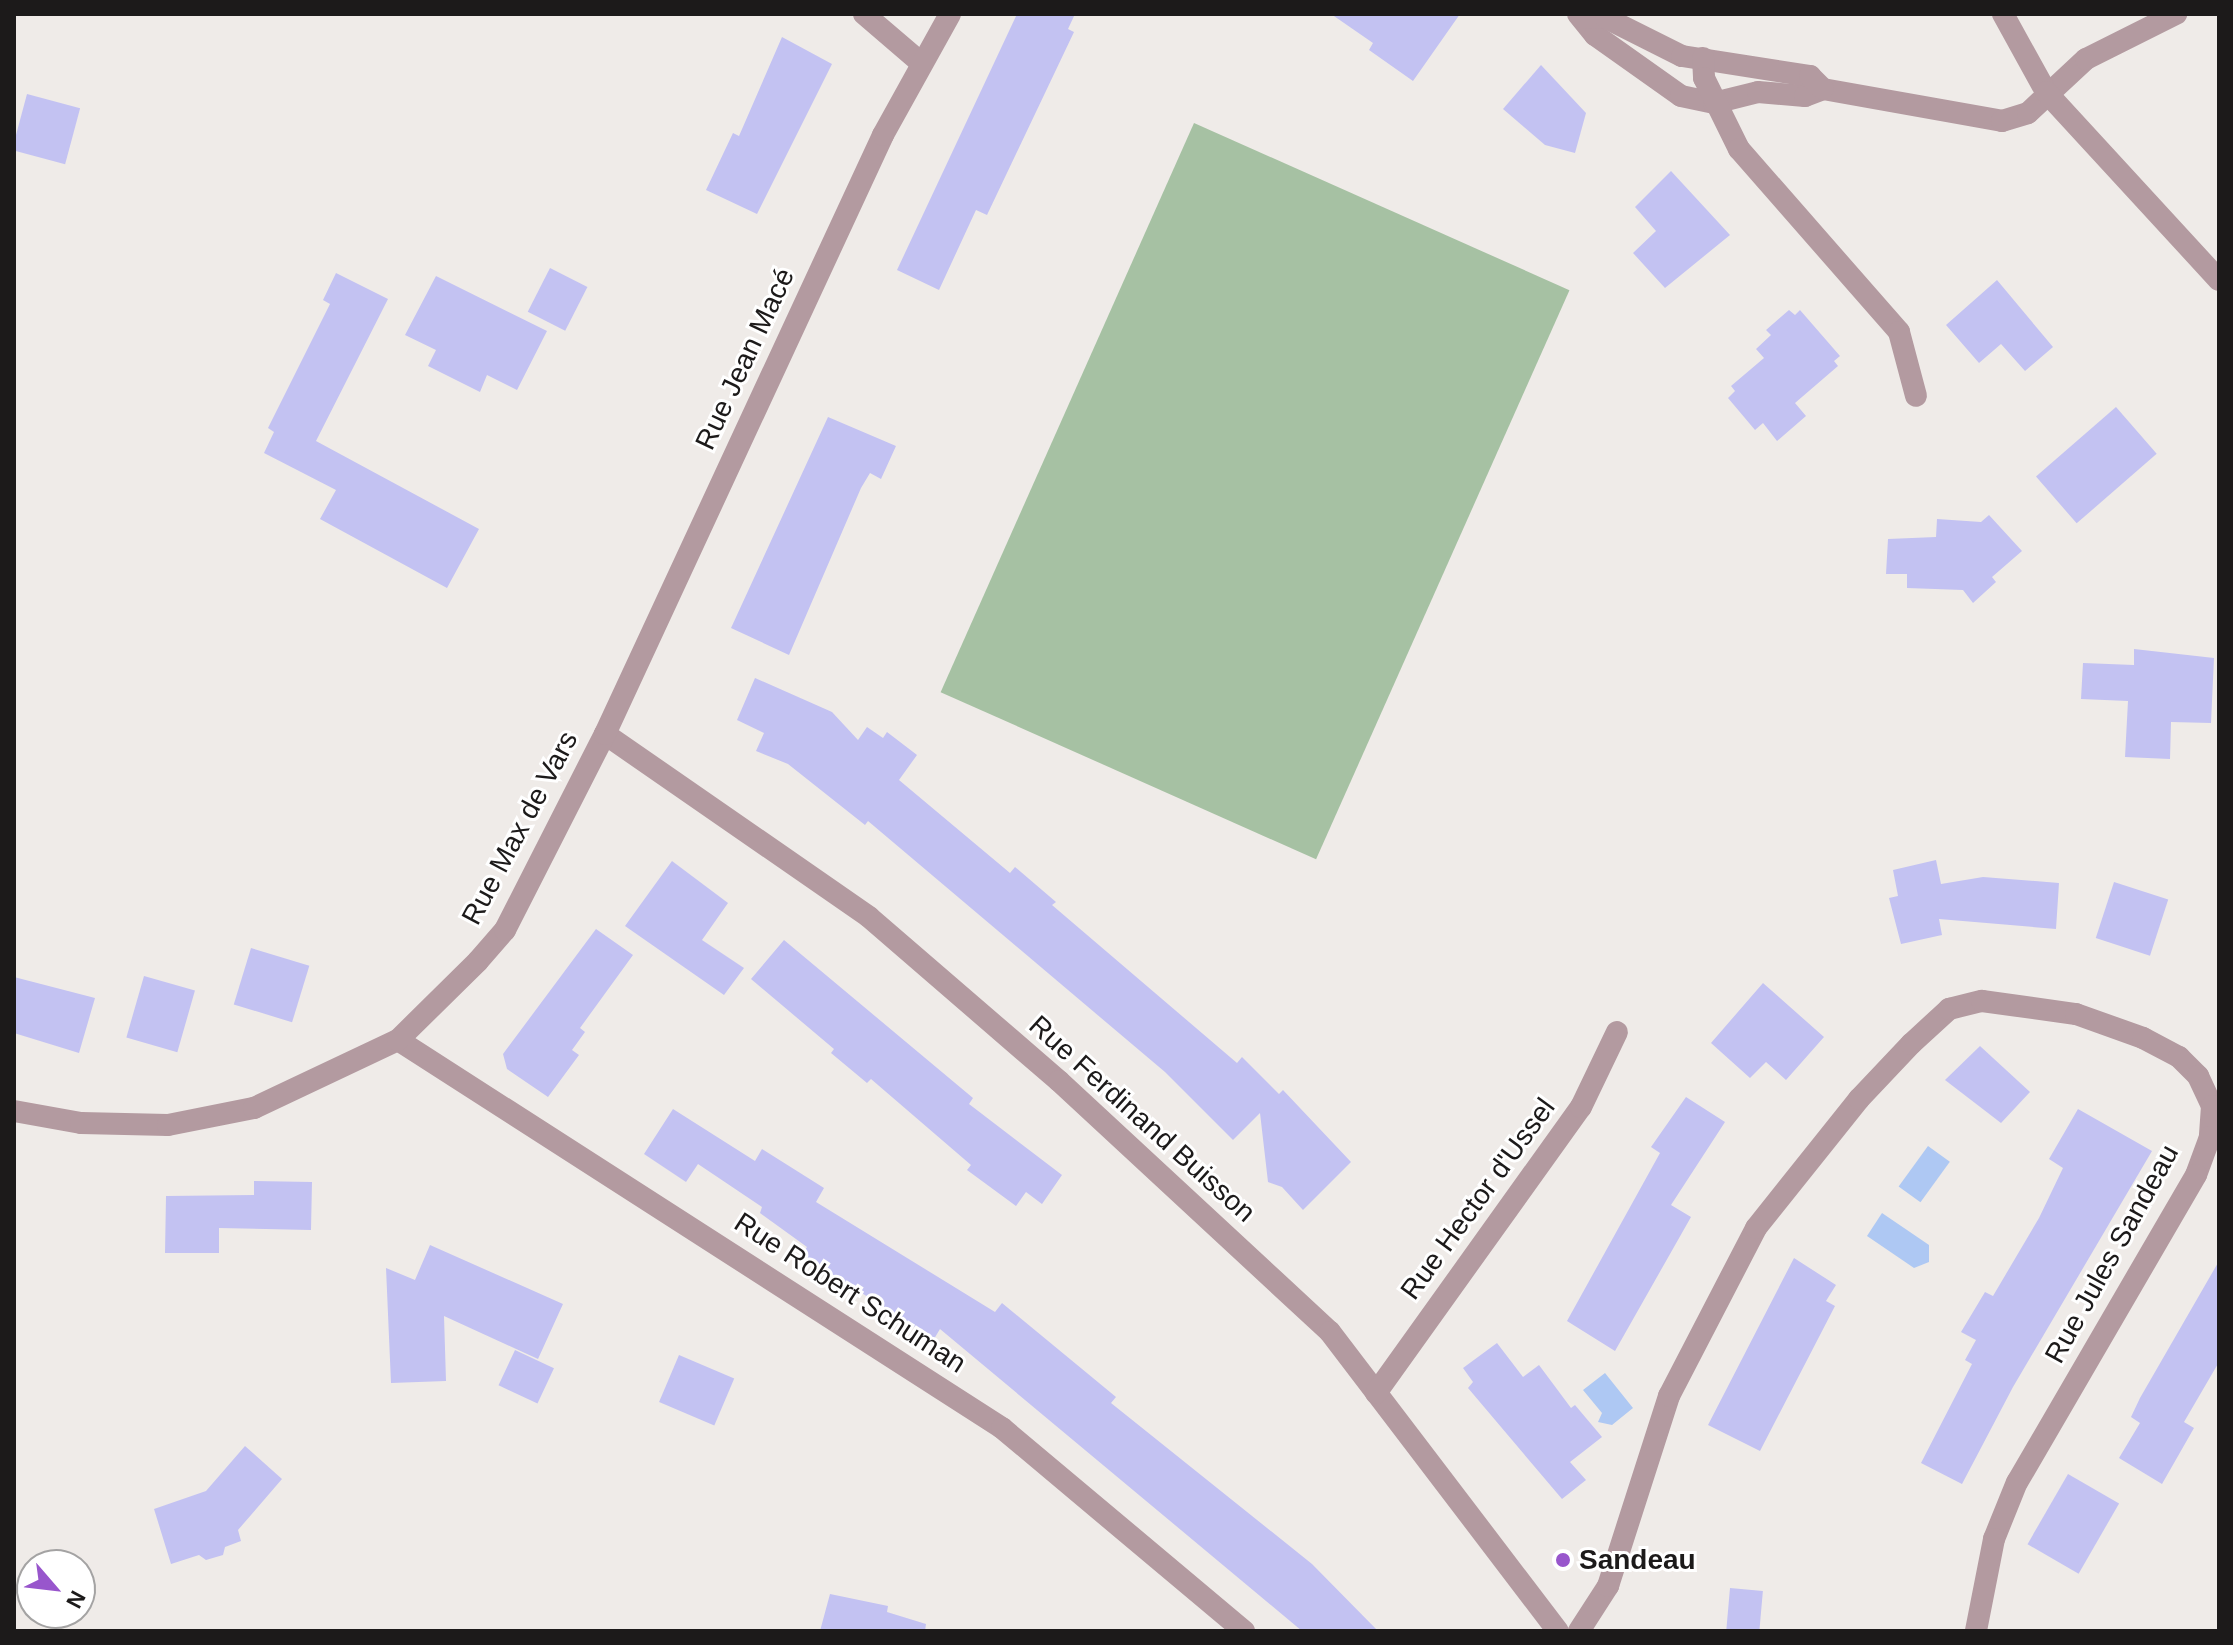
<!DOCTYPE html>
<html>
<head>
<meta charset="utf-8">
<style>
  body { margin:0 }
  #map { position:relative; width:2233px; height:1645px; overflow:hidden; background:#efebe8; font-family:Arial,sans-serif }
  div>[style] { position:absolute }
  .green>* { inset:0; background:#a6c1a3; transform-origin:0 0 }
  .water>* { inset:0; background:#aec8f3; transform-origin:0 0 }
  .building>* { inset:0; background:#c3c2f2; transform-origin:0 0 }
  .minor>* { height:22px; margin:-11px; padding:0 11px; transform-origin:11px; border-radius:11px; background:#b39aa0 }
  .tertiary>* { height:22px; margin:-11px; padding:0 11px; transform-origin:11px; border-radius:11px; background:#b39aa0 }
  .dots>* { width:22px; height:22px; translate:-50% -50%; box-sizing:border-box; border:4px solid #fff; border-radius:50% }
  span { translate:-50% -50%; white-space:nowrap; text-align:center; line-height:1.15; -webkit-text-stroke:6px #fff; paint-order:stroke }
  .street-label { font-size:28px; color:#1c1a1a }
  .poi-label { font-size:28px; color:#1c1a1a; font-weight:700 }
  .left { translate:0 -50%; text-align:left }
  .frame { position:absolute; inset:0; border:16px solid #1c1a1a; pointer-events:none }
  .north { position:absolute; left:16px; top:1549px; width:80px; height:80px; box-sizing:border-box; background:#fff; border:2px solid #a4a3a3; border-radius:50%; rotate:118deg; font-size:22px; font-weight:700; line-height:32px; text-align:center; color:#1c1a1a }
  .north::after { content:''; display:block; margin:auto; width:28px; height:36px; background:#9856cc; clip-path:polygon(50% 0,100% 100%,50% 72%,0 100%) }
</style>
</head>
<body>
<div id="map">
  <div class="green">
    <i style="left:1194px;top:123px;width:411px;height:623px;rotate:24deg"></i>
  </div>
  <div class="water">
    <i style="left:1928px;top:1146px;width:27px;height:50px;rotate:36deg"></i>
    <i style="clip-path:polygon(1882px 1213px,1929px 1245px,1929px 1262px,1914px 1268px,1867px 1236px)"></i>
    <i style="clip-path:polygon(1605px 1373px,1633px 1408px,1612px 1425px,1598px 1422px,1602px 1413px,1583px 1390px)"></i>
  </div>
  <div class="building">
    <i style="clip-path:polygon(1017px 14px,1075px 14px,1068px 29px,1074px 32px,987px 215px,976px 210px,939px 290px,897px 270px)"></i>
    <i style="clip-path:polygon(1331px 14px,1460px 14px,1413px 81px,1369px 50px,1373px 43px)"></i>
    <i style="clip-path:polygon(782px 37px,832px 64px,757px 214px,706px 190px,733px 133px,739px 136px)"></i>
    <i style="clip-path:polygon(1541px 65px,1586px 113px,1575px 153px,1545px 145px,1503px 109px)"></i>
    <i style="left:27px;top:94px;width:55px;height:58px;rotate:15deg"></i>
    <i style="clip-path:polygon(1671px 171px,1730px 235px,1665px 288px,1633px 253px,1656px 231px,1635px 207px)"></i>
    <i style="left:550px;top:268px;width:42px;height:49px;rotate:27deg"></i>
    <i style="clip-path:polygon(336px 273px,388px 299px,316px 441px,479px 529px,447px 588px,320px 519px,336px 490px,264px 453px,274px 432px,268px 428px,330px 304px,323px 300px)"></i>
    <i style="clip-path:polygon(436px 276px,547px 331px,517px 390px,487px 375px,480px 392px,428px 366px,436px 350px,405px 335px)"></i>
    <i style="clip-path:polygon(1997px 280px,2053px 347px,2025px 371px,2001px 344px,1979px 363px,1946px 325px)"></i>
    <i style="clip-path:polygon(1789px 310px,1795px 315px,1800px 310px,1840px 356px,1834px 361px,1838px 366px,1795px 403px,1806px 416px,1777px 441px,1763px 423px,1755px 430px,1728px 398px,1735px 391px,1731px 386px,1764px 358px,1756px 349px,1771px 335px,1766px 330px)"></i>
    <i style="left:2116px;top:407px;width:62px;height:106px;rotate:49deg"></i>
    <i style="clip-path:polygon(828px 417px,896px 446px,881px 479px,870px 473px,861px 488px,789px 655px,731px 628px)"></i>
    <i style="clip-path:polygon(1989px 515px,2022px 551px,1992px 577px,1996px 582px,1973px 603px,1963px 590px,1907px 588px,1907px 574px,1886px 574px,1888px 539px,1936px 537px,1937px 519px,1981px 522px)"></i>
    <i style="clip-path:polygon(2134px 649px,2214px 658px,2211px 723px,2171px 722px,2170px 759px,2125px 757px,2128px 701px,2081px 699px,2083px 663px,2134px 665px)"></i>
    <i style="clip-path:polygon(755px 678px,832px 712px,858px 740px,867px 727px,883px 738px,887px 732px,917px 755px,899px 780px,1010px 873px,1015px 867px,1056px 902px,1052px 905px,1237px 1063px,1242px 1057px,1279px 1094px,1283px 1090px,1351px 1162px,1303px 1210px,1282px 1187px,1268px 1182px,1260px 1113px,1233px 1140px,1165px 1072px,868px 821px,865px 825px,788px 764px,756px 751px,764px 733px,737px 720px)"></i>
    <i style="clip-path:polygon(1936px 860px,1941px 884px,1983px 877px,2059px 883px,2056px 929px,1939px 919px,1942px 935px,1901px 944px,1889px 898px,1898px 896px,1893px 870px)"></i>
    <i style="clip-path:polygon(672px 861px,728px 903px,702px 940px,744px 968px,724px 995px,625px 926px)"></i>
    <i style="left:2114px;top:882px;width:57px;height:59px;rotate:18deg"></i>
    <i style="clip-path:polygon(596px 929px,633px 955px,580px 1028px,585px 1032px,572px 1050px,579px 1055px,548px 1097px,507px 1069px,503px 1054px)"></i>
    <i style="clip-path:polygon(784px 940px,973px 1098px,969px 1104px,1062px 1175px,1042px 1204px,1026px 1192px,1016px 1206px,967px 1170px,971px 1165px,871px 1079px,867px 1083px,831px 1053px,834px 1049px,751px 979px)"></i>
    <i style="left:251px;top:948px;width:61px;height:59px;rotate:17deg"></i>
    <i style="left:144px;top:976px;width:53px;height:64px;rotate:16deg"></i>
    <i style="clip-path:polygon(14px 977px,95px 998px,79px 1053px,14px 1033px)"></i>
    <i style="clip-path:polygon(1763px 983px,1824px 1037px,1786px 1080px,1766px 1062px,1750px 1078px,1711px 1043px)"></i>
    <i style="clip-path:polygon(1980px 1046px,2030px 1092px,2001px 1123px,1945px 1080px)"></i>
    <i style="clip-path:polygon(1686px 1097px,1725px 1122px,1671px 1205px,1691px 1217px,1615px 1351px,1567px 1321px,1660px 1153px,1651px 1147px)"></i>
    <i style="clip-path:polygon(673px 1109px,755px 1161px,762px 1149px,824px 1188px,816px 1202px,995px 1312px,1002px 1303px,1116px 1397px,1111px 1403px,1312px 1564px,1378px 1631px,1302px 1631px,940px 1329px,934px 1339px,802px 1255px,807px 1247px,760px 1213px,762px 1207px,698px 1164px,686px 1182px,644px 1154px)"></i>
    <i style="clip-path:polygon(2078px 1109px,2152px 1151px,2013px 1387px,1962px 1484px,1921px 1463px,1972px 1364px,1965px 1360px,1976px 1340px,1961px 1332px,1985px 1292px,1993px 1296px,2039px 1218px,2063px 1168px,2049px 1159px)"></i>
    <i style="clip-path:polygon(254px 1181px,312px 1182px,311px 1230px,219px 1228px,219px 1253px,165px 1253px,166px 1196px,254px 1195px)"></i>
    <i style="clip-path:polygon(430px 1245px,563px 1304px,538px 1359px,444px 1316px,446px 1381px,391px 1383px,386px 1268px,415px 1280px)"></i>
    <i style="clip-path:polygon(1794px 1258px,1836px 1285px,1826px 1301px,1835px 1306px,1760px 1451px,1708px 1425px)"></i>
    <i style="clip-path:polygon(2219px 1261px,2219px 1362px,2184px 1422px,2194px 1428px,2162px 1484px,2119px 1458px,2140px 1423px,2131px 1417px,2140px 1398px)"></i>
    <i style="clip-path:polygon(1497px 1343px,1523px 1377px,1539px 1365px,1571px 1408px,1575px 1405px,1602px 1437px,1570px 1462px,1586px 1480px,1562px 1499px,1468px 1388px,1473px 1382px,1463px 1368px)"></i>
    <i style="left:515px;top:1350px;width:43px;height:39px;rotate:25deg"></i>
    <i style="left:679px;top:1355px;width:60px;height:51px;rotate:23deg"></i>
    <i style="clip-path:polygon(245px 1446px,282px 1479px,238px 1530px,241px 1541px,225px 1547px,223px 1555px,206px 1560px,199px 1555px,171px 1564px,154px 1509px,206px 1491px)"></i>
    <i style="left:2068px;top:1474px;width:59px;height:81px;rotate:30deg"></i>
    <i style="left:1730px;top:1588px;width:33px;height:43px;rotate:5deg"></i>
    <i style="clip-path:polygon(830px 1594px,888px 1606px,887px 1612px,926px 1624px,925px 1631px,820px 1631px)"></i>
  </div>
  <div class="minor">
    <i style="left:864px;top:14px;width:74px;rotate:40.6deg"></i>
    <i style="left:1578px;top:14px;width:27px;rotate:51deg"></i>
    <i style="left:1595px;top:35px;width:105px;rotate:35.3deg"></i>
    <i style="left:1681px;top:96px;width:34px;rotate:12deg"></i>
    <i style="left:1714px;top:103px;width:45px;rotate:-14deg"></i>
    <i style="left:1758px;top:92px;width:47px;rotate:4.9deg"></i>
    <i style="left:1805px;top:96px;width:19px;rotate:-21deg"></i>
    <i style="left:1823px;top:89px;width:182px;rotate:10.1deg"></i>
    <i style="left:2002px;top:121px;width:27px;rotate:-17deg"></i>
    <i style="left:2028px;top:113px;width:79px;rotate:-43deg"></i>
    <i style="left:2086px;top:59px;width:101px;rotate:-26.6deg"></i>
    <i style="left:1582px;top:17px;width:24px;rotate:2deg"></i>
    <i style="left:1606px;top:18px;width:85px;rotate:26.6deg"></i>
    <i style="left:1682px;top:56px;width:130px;rotate:8.9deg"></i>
    <i style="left:1810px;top:76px;width:18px;rotate:45deg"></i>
    <i style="left:1703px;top:58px;width:20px;rotate:87deg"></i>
    <i style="left:1704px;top:78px;width:79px;rotate:63.8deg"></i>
    <i style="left:1739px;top:149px;width:243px;rotate:48.8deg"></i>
    <i style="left:1899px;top:332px;width:66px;rotate:75.1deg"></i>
    <i style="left:605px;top:734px;width:321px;rotate:34.7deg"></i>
    <i style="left:869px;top:917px;width:251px;rotate:40.8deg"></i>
    <i style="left:1059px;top:1081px;width:369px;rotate:42.8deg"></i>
    <i style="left:1330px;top:1332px;width:376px;rotate:52.7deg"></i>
    <i style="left:398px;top:1040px;width:718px;rotate:32.72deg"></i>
    <i style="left:1002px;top:1428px;width:316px;rotate:40deg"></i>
    <i style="left:14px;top:1111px;width:68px;rotate:10.2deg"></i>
    <i style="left:81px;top:1123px;width:87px;rotate:1.3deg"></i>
    <i style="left:168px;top:1125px;width:88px;rotate:-11.2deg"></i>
    <i style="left:254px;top:1108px;width:159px;rotate:-25.3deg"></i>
    <i style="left:398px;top:1040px;width:112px;rotate:-44.6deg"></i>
    <i style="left:478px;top:961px;width:41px;rotate:-48.9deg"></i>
    <i style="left:505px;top:930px;width:220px;rotate:-63deg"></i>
    <i style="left:605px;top:734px;width:660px;rotate:-65.1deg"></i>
    <i style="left:883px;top:135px;width:138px;rotate:-61deg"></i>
    <i style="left:1376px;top:1393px;width:352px;rotate:-54.4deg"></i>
    <i style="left:1581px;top:1107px;width:83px;rotate:-64.4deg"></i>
    <i style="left:1579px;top:1631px;width:54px;rotate:-57.2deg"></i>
    <i style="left:1608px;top:1586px;width:200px;rotate:-72.2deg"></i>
    <i style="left:1669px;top:1396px;width:189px;rotate:-62.6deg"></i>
    <i style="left:1756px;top:1228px;width:165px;rotate:-51.4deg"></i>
    <i style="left:1859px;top:1099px;width:76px;rotate:-46.6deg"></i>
    <i style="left:1911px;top:1044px;width:52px;rotate:-42.6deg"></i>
    <i style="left:1949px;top:1009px;width:34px;rotate:-14deg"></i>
    <i style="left:1982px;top:1001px;width:95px;rotate:7.9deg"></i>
    <i style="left:2076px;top:1014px;width:71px;rotate:19.7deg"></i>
    <i style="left:2143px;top:1038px;width:41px;rotate:27.8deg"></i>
    <i style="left:2179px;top:1057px;width:27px;rotate:45deg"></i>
    <i style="left:2198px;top:1076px;width:33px;rotate:65deg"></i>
    <i style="left:2212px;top:1106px;width:31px;rotate:94deg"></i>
    <i style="left:2210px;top:1137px;width:40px;rotate:110.2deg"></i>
    <i style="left:2196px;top:1175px;width:355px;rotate:120.2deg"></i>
    <i style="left:2017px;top:1482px;width:61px;rotate:112deg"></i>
    <i style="left:1994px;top:1539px;width:94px;rotate:101.1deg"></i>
  </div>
  <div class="tertiary">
    <i style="left:2003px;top:14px;width:89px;rotate:61.1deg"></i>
    <i style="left:2046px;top:92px;width:255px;rotate:47.4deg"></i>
  </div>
  <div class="dots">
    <i style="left:1563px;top:1560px;background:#9856cc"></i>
  </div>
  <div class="street-label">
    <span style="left:745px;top:359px;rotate:-65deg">Rue Jean Macé</span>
    <span style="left:520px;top:828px;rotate:-62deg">Rue Max de Vars</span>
    <span style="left:1142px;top:1119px;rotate:42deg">Rue Ferdinand Buisson</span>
    <span style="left:1478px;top:1199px;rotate:-54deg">Rue Hector d'Ussel</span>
    <span style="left:2112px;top:1254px;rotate:-61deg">Rue Jules Sandeau</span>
    <span style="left:850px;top:1293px;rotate:33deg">Rue Robert Schuman</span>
  </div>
  <div class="poi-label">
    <span class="left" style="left:1579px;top:1560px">Sandeau</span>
  </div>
  <div class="frame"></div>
  <div class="north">N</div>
</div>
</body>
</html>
